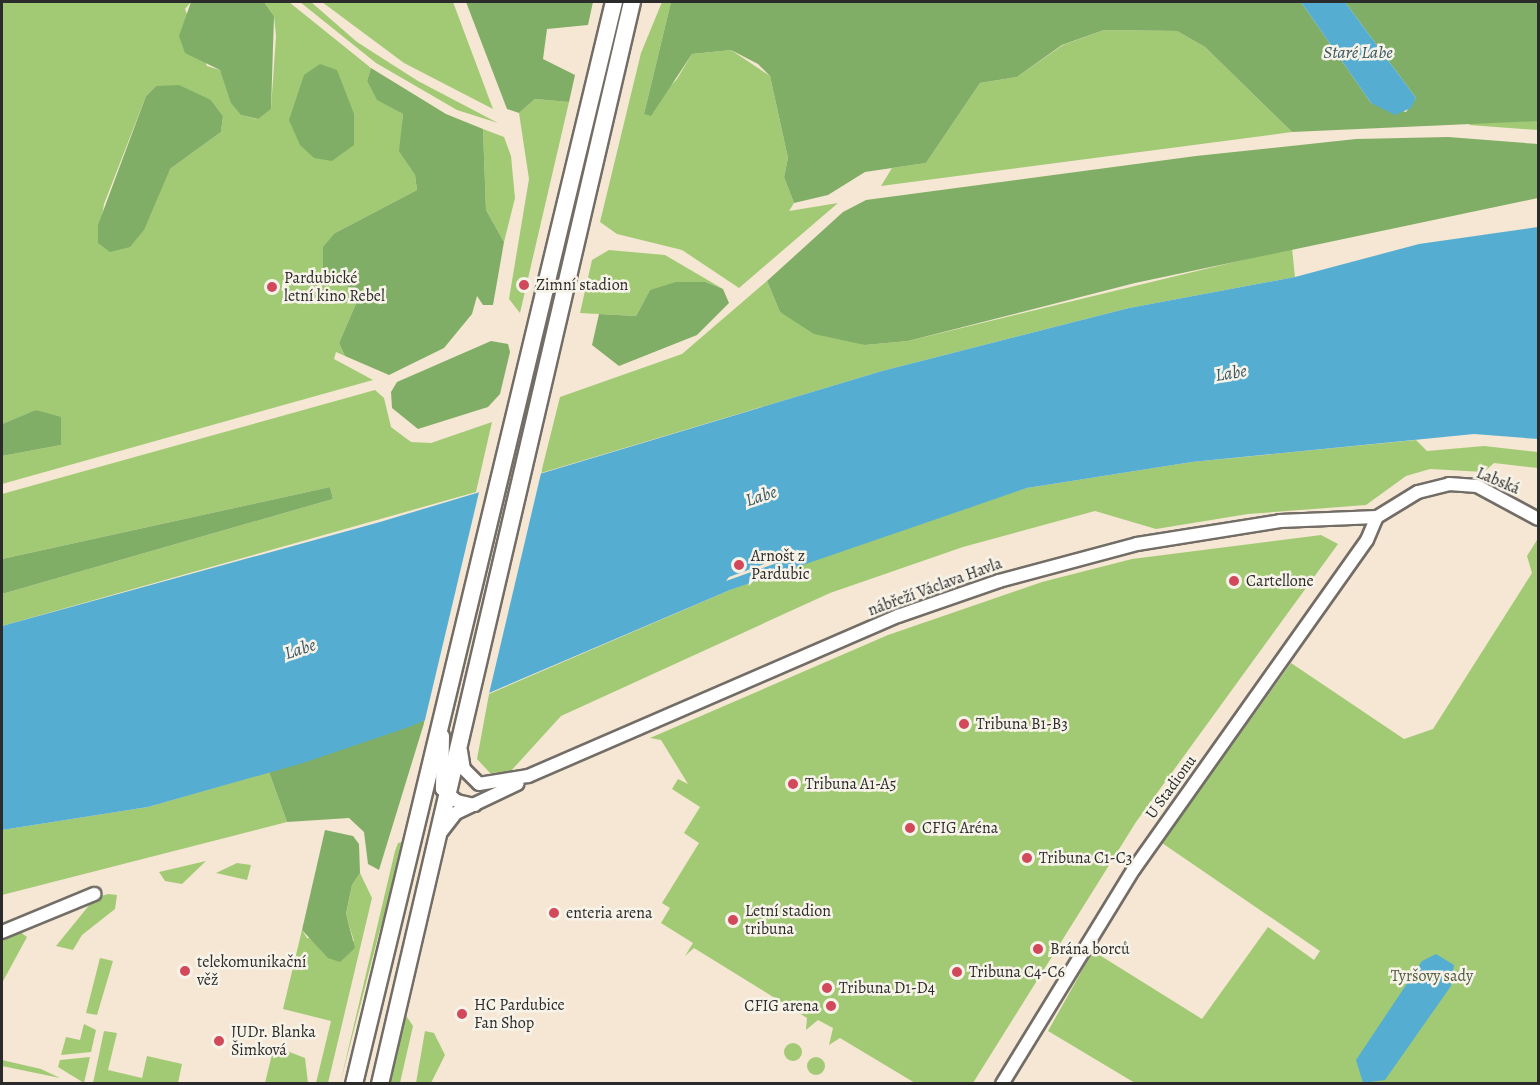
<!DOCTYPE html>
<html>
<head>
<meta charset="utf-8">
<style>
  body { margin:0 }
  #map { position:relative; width:1540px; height:1085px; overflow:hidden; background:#f5e7d3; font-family:Alegreya,serif }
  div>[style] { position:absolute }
  .green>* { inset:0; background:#a2ca75 }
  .round { border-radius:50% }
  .forest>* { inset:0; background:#81ae66 }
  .water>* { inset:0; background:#55aed2 }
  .pier>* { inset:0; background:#f5e7d3 }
  .roads { filter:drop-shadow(2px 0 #726d66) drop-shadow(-2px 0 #726d66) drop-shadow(0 2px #726d66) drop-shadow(0 -2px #726d66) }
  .minor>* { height:12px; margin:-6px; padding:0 6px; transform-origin:6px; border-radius:6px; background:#fff }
  .secondary>* { height:16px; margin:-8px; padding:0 8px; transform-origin:8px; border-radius:8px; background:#fff }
  .dots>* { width:16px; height:16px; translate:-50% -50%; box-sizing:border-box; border:3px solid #f7f3e8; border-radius:50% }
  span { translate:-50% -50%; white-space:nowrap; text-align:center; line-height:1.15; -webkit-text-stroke:5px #f7f3e8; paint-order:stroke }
  .poi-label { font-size:16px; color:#2b2b2b }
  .left { translate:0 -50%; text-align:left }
  .right { translate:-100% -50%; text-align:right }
  .street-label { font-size:16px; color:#2b2b2b }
  .park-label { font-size:16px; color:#4f5b41 }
  .water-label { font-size:18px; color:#3a5965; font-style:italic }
  .frame { position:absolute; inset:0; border:3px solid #2b2b2b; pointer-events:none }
</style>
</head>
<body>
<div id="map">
  <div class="green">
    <i style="clip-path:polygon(evenodd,2px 2px,191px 2px,185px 9px,207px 66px,220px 70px,241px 115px,257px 119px,271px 109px,276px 36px,274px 16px,264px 2px,289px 2px,371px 68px,367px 81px,377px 99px,403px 114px,400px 151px,415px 175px,417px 190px,335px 233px,331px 280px,353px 289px,358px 299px,339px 343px,345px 356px,336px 352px,334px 359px,373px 380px,2px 484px,2px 456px,61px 445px,37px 410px,2px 424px,2px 2px,156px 86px,211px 100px,223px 116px,221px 132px,170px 169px,98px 242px,104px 204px,146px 96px,156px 86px)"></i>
    <i style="clip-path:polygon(300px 2px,311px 2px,357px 42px,418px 81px,498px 123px,457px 110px,376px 63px)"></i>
    <i style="clip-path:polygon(322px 2px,453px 2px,493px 109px,404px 63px)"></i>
    <i style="clip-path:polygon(662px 2px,671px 2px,644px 114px,677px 79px,692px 54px,731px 50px,770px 76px,788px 158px,784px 177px,794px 203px,789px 211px,838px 203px,739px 288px,682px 250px,617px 234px,600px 222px,641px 53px)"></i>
    <i style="clip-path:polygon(1104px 30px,1177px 31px,1205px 47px,1292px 132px,881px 186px,892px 168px,926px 163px,980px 83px,1017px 77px,1063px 45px)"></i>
    <i style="clip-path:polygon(535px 99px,569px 102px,520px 313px,509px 299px,529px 179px,519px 113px)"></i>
    <i style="clip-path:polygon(1473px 121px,1538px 121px,1538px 130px,1469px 125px)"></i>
    <i style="clip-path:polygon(483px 129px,504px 137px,511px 156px,515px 198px,504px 242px,486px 210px)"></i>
    <i style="clip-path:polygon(1292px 248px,1295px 277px,1129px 308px,882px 371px,541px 473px,560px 397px,682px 354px,767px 281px,780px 312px,865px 345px,908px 341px)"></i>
    <i style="clip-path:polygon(609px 250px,665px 255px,723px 289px,706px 282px,650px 290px,636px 316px,580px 313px,592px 260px)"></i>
    <i style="clip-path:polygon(375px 390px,384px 398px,391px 427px,411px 442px,431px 443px,492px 422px,476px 492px,2px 626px,2px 594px,333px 499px,330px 487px,2px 559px,2px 494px)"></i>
    <i style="clip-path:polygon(1416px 440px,1427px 451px,1484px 446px,1538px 452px,1538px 468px,1494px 463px,1484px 472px,1430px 469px,1406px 476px,1366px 505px,1248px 514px,1156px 529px,1095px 511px,963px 547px,830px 593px,561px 716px,510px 772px,490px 773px,477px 759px,489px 694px,730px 590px,905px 526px,1027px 488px,1192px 462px)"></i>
    <i style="clip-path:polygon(1321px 535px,1338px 544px,1136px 822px,973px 1083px,915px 1083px,840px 1038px,829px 1045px,833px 1028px,818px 1020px,806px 1030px,807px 1018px,694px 948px,685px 956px,693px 943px,661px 923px,670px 908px,662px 903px,699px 843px,684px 833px,700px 807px,672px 789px,678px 779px,688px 784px,661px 740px,650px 738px,888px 635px,1042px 582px,1132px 559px)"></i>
    <i style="clip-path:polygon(1537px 540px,1538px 1083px,1135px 1083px,1048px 1031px,1093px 951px,1202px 1019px,1268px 927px,1314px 960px,1320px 951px,1162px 843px,1291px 663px,1404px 739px,1433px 729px,1532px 573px,1527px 556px)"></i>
    <i style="clip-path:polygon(269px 772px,287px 822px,2px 895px,2px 830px,148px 807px)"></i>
    <i style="clip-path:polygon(407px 841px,379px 933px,340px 1084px,395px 851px,398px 843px)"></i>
    <i style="clip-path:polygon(206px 861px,182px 884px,165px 881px,159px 872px)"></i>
    <i style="clip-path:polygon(237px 863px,251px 865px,247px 880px,216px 873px)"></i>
    <i style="clip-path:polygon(360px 873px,372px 898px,328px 1083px,316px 1083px,331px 1021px,283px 1009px,302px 930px,307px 938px,354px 941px,346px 915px,352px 885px)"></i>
    <i style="clip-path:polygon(108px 894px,117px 895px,115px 909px,82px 935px,73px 950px,56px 946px,95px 898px)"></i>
    <i style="clip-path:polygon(19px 931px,27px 937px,2px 983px,2px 940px)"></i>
    <i style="clip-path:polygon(100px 958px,113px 961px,97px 1015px,86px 1013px)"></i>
    <i style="clip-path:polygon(405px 1014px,413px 1026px,400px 1083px,387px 1084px)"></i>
    <i style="clip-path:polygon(84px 1024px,96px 1030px,91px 1052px,61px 1055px,66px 1037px,80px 1040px)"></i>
    <i style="clip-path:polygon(104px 1031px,117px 1033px,108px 1070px,142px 1078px,147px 1056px,182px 1064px,178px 1083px,93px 1083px)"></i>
    <i style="clip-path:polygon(425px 1031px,434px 1033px,445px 1055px,431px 1083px,416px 1083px)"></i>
    <i class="round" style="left:784px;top:1043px;width:18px;height:18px"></i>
    <i style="clip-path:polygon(274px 1046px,305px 1058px,308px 1083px,265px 1083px)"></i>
    <i style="clip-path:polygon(90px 1057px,84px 1083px,58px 1067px,60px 1060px)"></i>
    <i class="round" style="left:807px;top:1057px;width:18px;height:18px"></i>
    <i style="clip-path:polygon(2px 1060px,41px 1069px,60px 1078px,2px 1066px)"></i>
  </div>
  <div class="forest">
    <i style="clip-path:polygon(191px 2px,264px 2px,274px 16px,271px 109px,258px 119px,241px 115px,231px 103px,220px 70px,185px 53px,179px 36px)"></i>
    <i style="clip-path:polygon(466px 2px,593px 2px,588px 25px,547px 29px,543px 59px,575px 75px,569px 102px,535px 99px,519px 113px,507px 109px)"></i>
    <i style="clip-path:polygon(671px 2px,1301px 2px,1371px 103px,1406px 112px,1416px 98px,1345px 2px,1538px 2px,1538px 121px,1292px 132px,1205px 47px,1177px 31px,1104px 30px,1062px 45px,1017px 77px,980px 83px,926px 163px,865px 172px,828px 195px,794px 203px,784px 177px,788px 158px,770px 76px,758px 64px,731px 50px,692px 54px,651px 116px,644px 114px)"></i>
    <i style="clip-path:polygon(320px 64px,337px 70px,354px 114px,354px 145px,332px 161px,314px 158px,300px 145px,289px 120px,304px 75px)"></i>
    <i style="clip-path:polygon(371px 68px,446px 114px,483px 129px,486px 210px,504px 242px,493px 305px,483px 305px,477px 296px,472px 314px,444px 348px,389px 375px,345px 356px,339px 343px,358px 299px,353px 289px,331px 280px,323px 267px,323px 247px,335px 233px,417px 190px,415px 175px,399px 151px,403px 114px,377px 100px,367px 81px)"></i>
    <i style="clip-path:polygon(179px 85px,211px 100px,223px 116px,221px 132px,170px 169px,144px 230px,130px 247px,110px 252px,98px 243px,98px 225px,146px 96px,156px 86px)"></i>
    <i style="clip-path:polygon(1448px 137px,1538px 144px,1538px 198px,1135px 283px,908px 341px,865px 345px,814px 334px,780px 312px,767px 281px,843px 212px,866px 200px,1196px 156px,1356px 139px)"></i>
    <i style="clip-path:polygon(676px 282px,706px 282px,723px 289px,729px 303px,697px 335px,619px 366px,592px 345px,599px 314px,636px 316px,650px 290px)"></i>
    <i style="clip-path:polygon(491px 341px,508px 344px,510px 352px,500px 394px,488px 407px,418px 429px,392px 408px,391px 392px,397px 382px)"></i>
    <i style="clip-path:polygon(36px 410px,61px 417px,61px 445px,2px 456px,2px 424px)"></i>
    <i style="clip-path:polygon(330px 487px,333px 499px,2px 594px,2px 559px)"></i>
    <i style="clip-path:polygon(425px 720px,379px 870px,368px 864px,364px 832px,349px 818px,287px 822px,269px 772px)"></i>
    <i style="clip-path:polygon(325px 830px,353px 836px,359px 844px,360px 873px,352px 885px,346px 914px,355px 948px,340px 962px,328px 958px,302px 930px)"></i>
  </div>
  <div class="water">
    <i style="clip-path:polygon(1301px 2px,1345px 2px,1416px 98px,1411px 108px,1395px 115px,1371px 103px)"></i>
    <i style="clip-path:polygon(1538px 227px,1538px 439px,1474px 434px,1192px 462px,1027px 488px,730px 590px,409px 727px,303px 763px,148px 807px,2px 830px,2px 626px,380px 522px,882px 371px,1129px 308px,1295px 277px,1419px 244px)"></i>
    <i style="clip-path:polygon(1436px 954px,1454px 965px,1451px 986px,1385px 1080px,1363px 1083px,1356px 1060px,1422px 961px)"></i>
  </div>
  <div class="pier">
    <i style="clip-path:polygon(542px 469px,488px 698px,424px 724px,480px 488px)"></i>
    <i style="clip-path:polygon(775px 560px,774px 564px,726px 581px,729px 577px)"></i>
  </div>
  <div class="roads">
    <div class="minor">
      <i style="left:443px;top:736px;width:53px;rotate:91.1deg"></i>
      <i style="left:442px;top:789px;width:19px;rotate:39deg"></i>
      <i style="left:457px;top:801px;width:18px;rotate:13deg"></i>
      <i style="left:461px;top:751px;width:18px;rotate:81deg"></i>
      <i style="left:464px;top:769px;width:21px;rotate:45deg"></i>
      <i style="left:479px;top:784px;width:50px;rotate:-9.3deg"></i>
      <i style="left:528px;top:776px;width:403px;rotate:-23.4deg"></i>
      <i style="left:898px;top:616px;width:107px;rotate:-19.1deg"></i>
      <i style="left:999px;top:581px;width:143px;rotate:-15deg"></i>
      <i style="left:1137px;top:544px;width:145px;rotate:-9.1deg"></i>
      <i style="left:1280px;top:521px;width:97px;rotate:-2.4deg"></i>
      <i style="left:1377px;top:517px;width:48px;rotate:-31.4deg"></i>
      <i style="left:1418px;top:492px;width:32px;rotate:-14deg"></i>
      <i style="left:1449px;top:484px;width:28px;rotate:4deg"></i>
      <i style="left:1477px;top:486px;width:69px;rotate:28.4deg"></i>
      <i style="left:442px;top:831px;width:23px;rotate:-52deg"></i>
      <i style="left:456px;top:813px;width:68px;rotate:-25.4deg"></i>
      <i style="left:2px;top:932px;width:100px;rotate:-22.4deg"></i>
      <i style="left:1002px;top:1084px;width:252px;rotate:-58.5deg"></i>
      <i style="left:1134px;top:869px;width:403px;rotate:-54.7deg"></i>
      <i style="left:1367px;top:540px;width:25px;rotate:-67deg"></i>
    </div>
    <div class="secondary">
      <i style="left:354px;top:1084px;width:1113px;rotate:-76.49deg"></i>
      <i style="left:380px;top:1084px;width:1111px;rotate:-76.89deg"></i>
    </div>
  </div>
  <div class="dots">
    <i style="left:524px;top:285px;background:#d1495b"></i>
    <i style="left:272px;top:287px;background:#d1495b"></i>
    <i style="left:739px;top:565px;background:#d1495b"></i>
    <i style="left:1234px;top:581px;background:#d1495b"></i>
    <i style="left:964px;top:724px;background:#d1495b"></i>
    <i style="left:793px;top:784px;background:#d1495b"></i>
    <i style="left:910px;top:828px;background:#d1495b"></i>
    <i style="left:1027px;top:858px;background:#d1495b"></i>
    <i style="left:554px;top:913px;background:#d1495b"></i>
    <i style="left:733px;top:920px;background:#d1495b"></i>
    <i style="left:1038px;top:949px;background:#d1495b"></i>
    <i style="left:185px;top:971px;background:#d1495b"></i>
    <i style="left:957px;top:972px;background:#d1495b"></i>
    <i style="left:827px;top:988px;background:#d1495b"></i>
    <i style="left:831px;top:1006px;background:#d1495b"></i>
    <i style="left:462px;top:1014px;background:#d1495b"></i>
    <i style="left:219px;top:1041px;background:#d1495b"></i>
  </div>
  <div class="poi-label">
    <span class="left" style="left:284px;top:287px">Pardubické<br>letní kino Rebel</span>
    <span class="left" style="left:536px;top:285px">Zimní stadion</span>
    <span class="left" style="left:751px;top:565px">Arnošt z<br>Pardubic</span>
    <span class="left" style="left:1246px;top:581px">Cartellone</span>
    <span class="left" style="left:976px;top:724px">Tribuna B1-B3</span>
    <span class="left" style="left:805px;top:784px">Tribuna A1-A5</span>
    <span class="left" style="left:922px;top:828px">CFIG Aréna</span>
    <span class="left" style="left:1039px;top:858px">Tribuna C1-C3</span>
    <span class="left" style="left:745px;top:920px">Letní stadion<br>tribuna</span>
    <span class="left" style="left:566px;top:913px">enteria arena</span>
    <span class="left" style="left:1050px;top:949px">Brána borců</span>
    <span class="left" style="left:197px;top:971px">telekomunikační<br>věž</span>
    <span class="left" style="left:969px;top:972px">Tribuna C4-C6</span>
    <span class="left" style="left:839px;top:988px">Tribuna D1-D4</span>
    <span class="left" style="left:474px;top:1014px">HC Pardubice<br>Fan Shop</span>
    <span class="right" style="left:819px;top:1006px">CFIG arena</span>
    <span class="left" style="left:231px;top:1041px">JUDr. Blanka<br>Šimková</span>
  </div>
  <div class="street-label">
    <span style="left:1498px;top:481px;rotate:23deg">Labská</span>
    <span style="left:935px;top:587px;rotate:-20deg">nábřeží Václava Havla</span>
    <span style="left:1171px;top:787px;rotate:-54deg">U Stadionu</span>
  </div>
  <div class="park-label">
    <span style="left:1432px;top:976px">Tyršovy sady</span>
  </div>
  <div class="water-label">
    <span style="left:1358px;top:52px">Staré Labe</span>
    <span style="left:1231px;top:373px;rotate:-9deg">Labe</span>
    <span style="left:761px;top:496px;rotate:-18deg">Labe</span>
    <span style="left:300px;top:649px;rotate:-18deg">Labe</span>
  </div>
  <div class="frame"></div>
</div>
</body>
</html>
